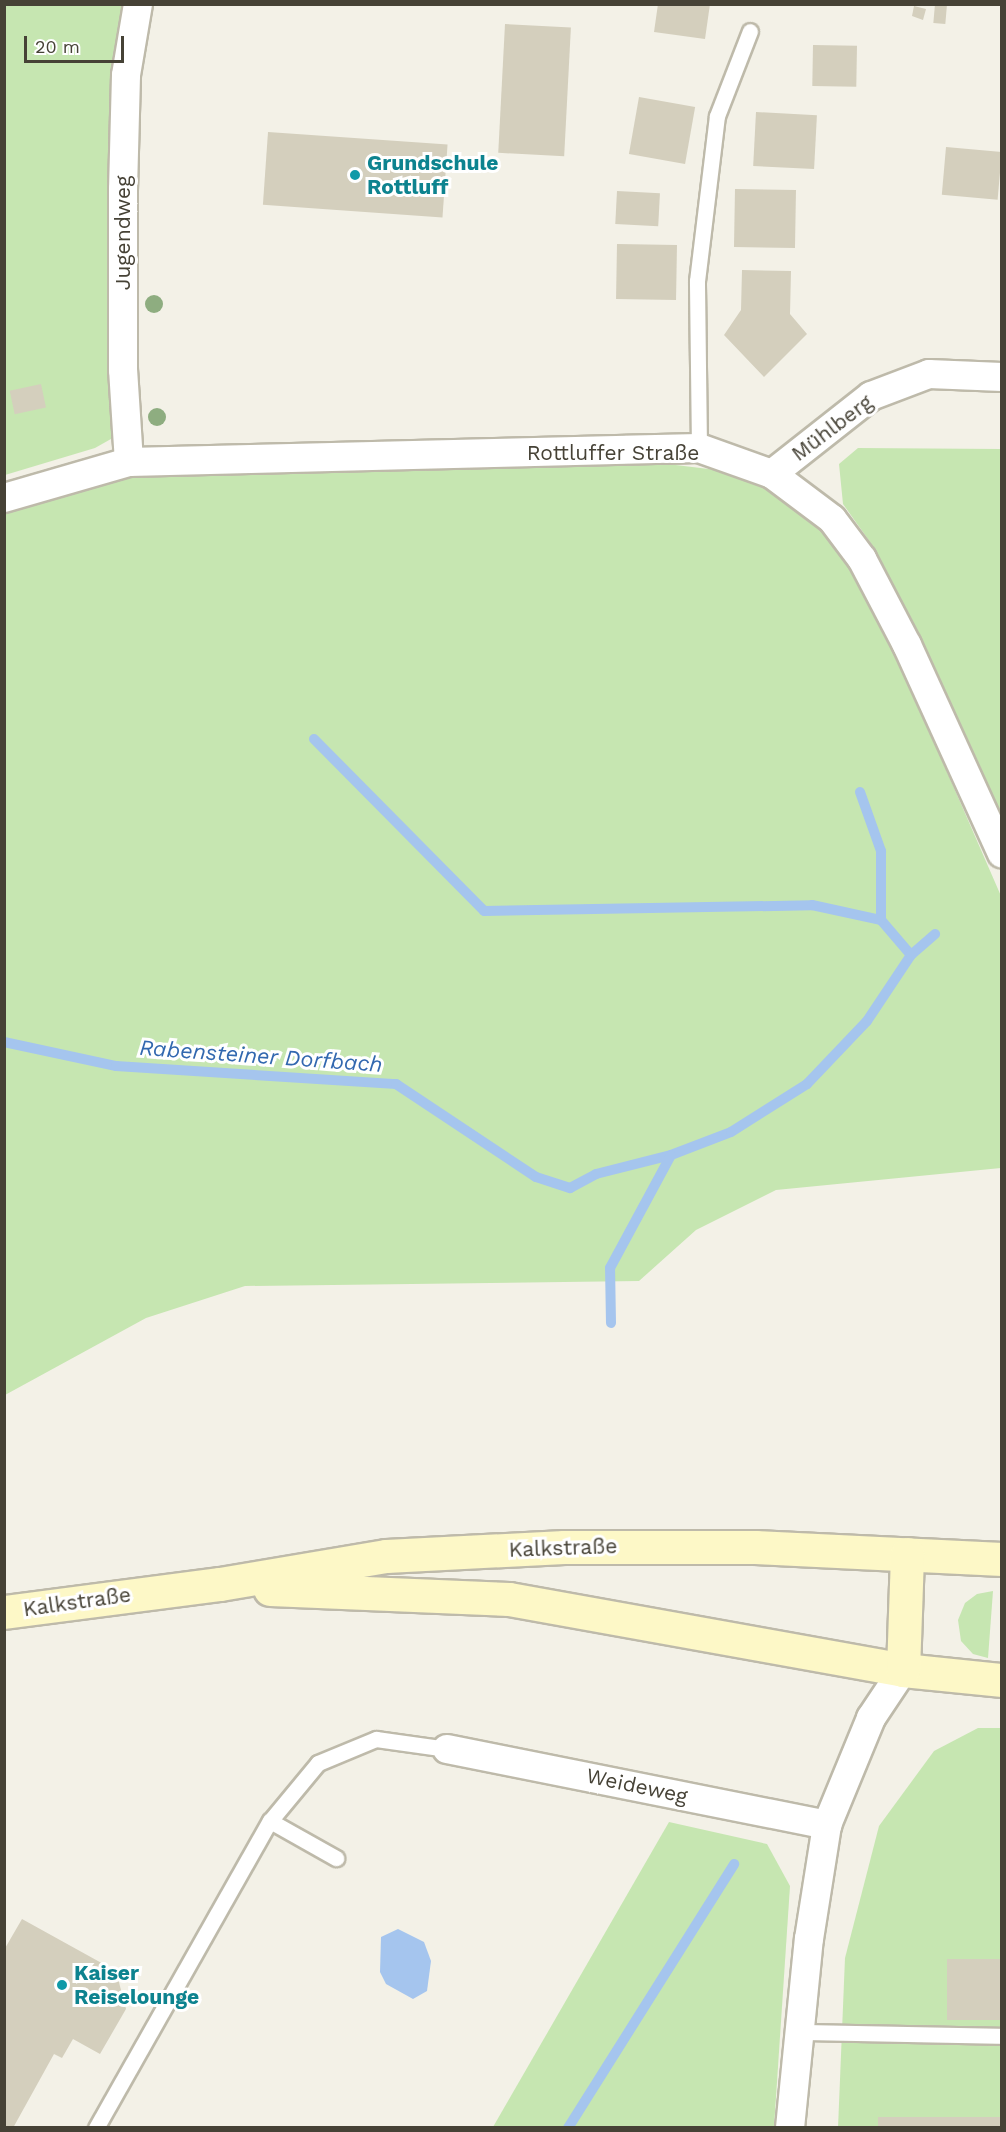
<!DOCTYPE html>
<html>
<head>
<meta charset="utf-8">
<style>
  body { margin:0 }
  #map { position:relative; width:1006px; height:2132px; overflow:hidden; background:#f3f1e7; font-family:"Work Sans",sans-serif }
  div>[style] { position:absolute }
  .green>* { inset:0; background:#c6e6b1 }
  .water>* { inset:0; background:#a5c5ee }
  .stream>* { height:10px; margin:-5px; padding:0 5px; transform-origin:5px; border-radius:5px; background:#a5c5ee }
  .building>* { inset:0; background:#d4cfbd; transform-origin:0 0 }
  .roads { filter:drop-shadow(2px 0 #bebaaa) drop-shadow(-2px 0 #bebaaa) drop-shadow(0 2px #bebaaa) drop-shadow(0 -2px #bebaaa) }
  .service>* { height:15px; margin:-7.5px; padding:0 7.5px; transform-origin:7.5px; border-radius:7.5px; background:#fff }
  .minor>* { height:28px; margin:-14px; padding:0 14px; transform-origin:14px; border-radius:14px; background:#fff }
  .secondary>* { height:33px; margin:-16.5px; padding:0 16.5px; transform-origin:16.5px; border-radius:16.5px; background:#fdf8c7 }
  .trees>* { width:18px; height:18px; margin:-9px; border-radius:50%; background:#8ead80 }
  .dots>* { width:16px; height:16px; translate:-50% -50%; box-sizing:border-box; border:3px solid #fff; border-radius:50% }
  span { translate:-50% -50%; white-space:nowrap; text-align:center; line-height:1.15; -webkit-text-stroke:6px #fff; paint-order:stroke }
  .culture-label { font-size:21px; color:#0d838f; font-weight:700 }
  .left { translate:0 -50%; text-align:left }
  .street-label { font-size:21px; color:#464236 }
  .water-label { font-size:22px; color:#3268af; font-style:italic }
  .frame { position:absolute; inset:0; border:6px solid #464236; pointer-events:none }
  .scale { position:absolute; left:24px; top:36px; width:100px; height:27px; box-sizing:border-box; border:3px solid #464236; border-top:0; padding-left:8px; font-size:18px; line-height:21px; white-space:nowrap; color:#464236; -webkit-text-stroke:4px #fff; paint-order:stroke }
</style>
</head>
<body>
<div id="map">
  <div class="green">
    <i style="clip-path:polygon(5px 5px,129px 5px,118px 435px,95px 448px,5px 475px)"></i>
    <i style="clip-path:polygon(858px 448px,1001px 449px,1001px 814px,892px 584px,870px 542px,843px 504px,839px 464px)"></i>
    <i style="clip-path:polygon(626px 459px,717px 470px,776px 493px,824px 527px,851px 563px,875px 606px,1001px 896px,1001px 1168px,776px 1190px,696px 1230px,639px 1281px,245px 1286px,146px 1318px,5px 1395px,5px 514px,131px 477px)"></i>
    <i style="clip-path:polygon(993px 1591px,988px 1658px,973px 1654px,961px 1641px,958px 1620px,965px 1603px,977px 1594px)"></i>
    <i style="clip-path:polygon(978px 1728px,1001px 1728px,1001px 2127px,838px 2128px,845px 1958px,879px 1826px,934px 1751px)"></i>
    <i style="clip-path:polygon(669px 1822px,767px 1844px,790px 1886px,774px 2127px,493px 2127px)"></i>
  </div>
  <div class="water">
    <i style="clip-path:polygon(398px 1929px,424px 1942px,431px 1961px,427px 1991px,413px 1999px,386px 1984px,380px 1972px,381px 1937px)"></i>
  </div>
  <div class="stream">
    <i style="left:314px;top:739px;width:242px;rotate:45.3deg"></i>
    <i style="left:484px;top:911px;width:328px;rotate:-1deg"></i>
    <i style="left:812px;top:905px;width:71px;rotate:12.3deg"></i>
    <i style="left:881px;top:920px;width:46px;rotate:49.4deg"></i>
    <i style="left:860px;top:792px;width:63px;rotate:70.4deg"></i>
    <i style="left:881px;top:851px;width:69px;rotate:90deg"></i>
    <i style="left:4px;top:1042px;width:115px;rotate:12.1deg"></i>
    <i style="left:116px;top:1066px;width:281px;rotate:3.7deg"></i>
    <i style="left:396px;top:1084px;width:168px;rotate:33.6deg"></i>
    <i style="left:536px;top:1177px;width:36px;rotate:18deg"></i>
    <i style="left:570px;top:1188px;width:30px;rotate:-28deg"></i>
    <i style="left:596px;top:1174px;width:77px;rotate:-14.2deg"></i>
    <i style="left:671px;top:1155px;width:64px;rotate:-21deg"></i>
    <i style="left:731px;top:1132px;width:90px;rotate:-32.3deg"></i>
    <i style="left:807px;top:1084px;width:87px;rotate:-46.4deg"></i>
    <i style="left:867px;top:1021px;width:79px;rotate:-56.3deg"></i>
    <i style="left:911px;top:955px;width:32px;rotate:-41deg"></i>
    <i style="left:611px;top:1323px;width:55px;rotate:-91deg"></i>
    <i style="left:610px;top:1268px;width:128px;rotate:-61.6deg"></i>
    <i style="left:568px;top:2128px;width:312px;rotate:-57.8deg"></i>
  </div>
  <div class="building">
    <i style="clip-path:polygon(658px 4px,710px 4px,705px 39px,654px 32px)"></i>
    <i style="left:935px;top:4px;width:12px;height:19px;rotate:5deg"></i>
    <i style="clip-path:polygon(914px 6px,926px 9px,923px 20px,912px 16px)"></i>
    <i style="left:505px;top:24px;width:66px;height:129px;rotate:3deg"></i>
    <i style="left:813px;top:45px;width:44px;height:41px;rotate:1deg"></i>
    <i style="left:639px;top:97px;width:57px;height:58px;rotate:10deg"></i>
    <i style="left:756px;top:112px;width:61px;height:54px;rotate:3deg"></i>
    <i style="left:268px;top:132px;width:180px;height:73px;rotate:4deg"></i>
    <i style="left:946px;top:147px;width:56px;height:48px;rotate:5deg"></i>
    <i style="left:735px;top:189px;width:61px;height:58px;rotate:1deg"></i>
    <i style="left:617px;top:191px;width:43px;height:33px;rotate:3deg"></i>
    <i style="left:617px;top:244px;width:60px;height:55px;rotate:1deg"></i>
    <i style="clip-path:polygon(742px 270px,791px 271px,790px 314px,807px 334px,764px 377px,724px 335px,741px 310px)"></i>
    <i style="left:41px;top:384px;width:24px;height:32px;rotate:78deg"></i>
    <i style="clip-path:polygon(22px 1919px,116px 1971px,126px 2009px,100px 2054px,73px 2039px,62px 2058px,54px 2054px,13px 2128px,4px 2128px,4px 1950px)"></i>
    <i style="left:947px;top:1959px;width:55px;height:61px"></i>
    <i style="left:878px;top:2117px;width:124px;height:11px"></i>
  </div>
  <div class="roads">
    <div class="service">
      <i style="left:699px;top:448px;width:167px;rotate:-90.7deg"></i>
      <i style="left:697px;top:281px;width:166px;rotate:-83.1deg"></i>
      <i style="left:717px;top:116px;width:91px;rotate:-68.8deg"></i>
      <i style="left:270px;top:1821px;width:76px;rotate:29.3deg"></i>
      <i style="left:799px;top:2032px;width:203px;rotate:1.1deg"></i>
      <i style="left:96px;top:2128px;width:353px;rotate:-60.5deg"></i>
      <i style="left:270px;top:1821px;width:75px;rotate:-50.4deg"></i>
      <i style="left:318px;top:1763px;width:63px;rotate:-22.5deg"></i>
      <i style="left:376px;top:1739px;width:72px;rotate:8deg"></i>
    </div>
    <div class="minor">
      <i style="left:129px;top:462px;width:92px;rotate:-93.7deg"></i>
      <i style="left:123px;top:370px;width:180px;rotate:-90deg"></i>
      <i style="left:123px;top:190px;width:115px;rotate:-88.5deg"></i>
      <i style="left:126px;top:75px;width:72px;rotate:-80.4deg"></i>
      <i style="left:772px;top:474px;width:126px;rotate:-38.2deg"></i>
      <i style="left:871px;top:396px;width:62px;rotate:-20.8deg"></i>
      <i style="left:929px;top:374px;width:73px;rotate:2.4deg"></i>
      <i style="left:4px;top:498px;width:130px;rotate:-16.1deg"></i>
      <i style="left:129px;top:462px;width:570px;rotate:-1.41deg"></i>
      <i style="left:699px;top:448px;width:77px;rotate:19.6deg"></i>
      <i style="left:772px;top:474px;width:75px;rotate:36.9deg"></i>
      <i style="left:832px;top:519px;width:50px;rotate:53.1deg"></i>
      <i style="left:862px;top:559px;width:97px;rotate:62.4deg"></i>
      <i style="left:907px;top:645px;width:229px;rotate:65.5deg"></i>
      <i style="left:447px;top:1749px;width:388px;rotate:11.3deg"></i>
      <i style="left:790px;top:2128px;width:190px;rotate:-84.3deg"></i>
      <i style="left:809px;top:1939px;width:115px;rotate:-81deg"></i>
      <i style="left:827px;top:1825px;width:116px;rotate:-67.6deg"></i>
      <i style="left:871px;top:1718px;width:58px;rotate:-56.3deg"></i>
    </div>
    <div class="secondary">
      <i style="left:270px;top:1589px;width:239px;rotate:2.4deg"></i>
      <i style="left:509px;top:1599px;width:400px;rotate:10.2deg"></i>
      <i style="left:903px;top:1670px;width:100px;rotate:5.8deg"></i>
      <i style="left:4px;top:1612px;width:218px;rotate:-7.4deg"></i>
      <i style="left:220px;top:1584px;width:168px;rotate:-9.6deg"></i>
      <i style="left:386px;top:1556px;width:178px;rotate:-2.9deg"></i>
      <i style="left:564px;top:1547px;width:191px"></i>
      <i style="left:755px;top:1547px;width:247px;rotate:2.8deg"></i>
      <i style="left:903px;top:1670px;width:116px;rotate:-88deg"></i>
    </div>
  </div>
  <div class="trees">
    <i style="left:154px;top:304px"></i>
    <i style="left:157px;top:417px"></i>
  </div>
  <div class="dots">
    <i style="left:355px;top:175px;background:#0f9aa8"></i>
    <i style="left:62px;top:1985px;background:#0f9aa8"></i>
  </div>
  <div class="culture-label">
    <span class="left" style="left:367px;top:175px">Grundschule<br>Rottluff</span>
    <span class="left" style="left:74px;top:1985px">Kaiser<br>Reiselounge</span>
  </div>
  <div class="street-label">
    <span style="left:123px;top:233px;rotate:-90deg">Jugendweg</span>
    <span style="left:832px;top:428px;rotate:-37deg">Mühlberg</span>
    <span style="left:613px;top:453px">Rottluffer Straße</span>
    <span style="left:563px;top:1548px;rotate:-2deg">Kalkstraße</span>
    <span style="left:77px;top:1602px;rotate:-8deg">Kalkstraße</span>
    <span style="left:637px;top:1786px;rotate:12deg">Weideweg</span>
  </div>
  <div class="water-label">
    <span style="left:261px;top:1056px;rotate:4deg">Rabensteiner Dorfbach</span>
  </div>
  <div class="frame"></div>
  <div class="scale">20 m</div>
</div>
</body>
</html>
